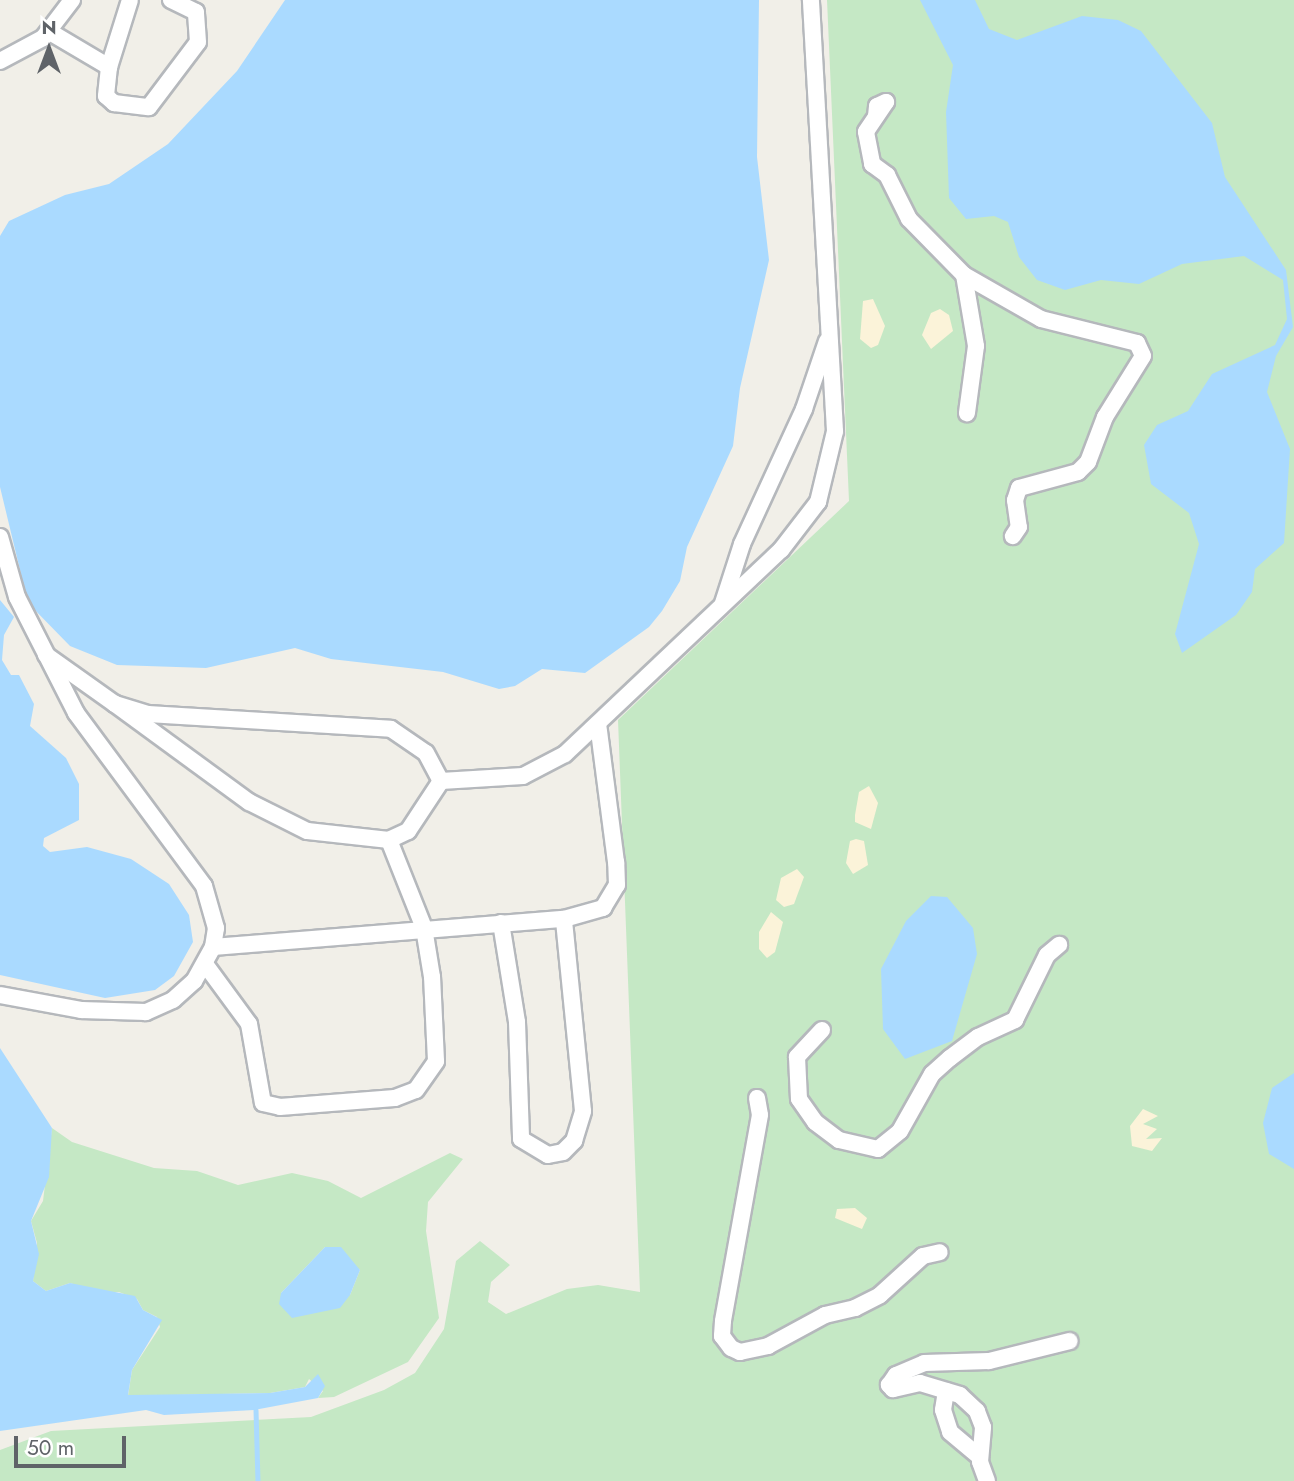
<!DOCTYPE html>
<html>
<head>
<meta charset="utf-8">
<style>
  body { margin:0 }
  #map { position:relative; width:1294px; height:1481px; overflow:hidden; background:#f1efe8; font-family:Jost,sans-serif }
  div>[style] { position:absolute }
  .green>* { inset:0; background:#c5e8c5 }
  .sand>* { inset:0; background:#fbf3d9 }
  .water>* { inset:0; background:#aadaff }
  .stream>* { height:4.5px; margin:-2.25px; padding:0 2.25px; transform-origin:2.25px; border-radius:2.25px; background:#aadaff }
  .roads { filter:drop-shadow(2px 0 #b5b8bc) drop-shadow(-2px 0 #b5b8bc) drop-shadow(0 2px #b5b8bc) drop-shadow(0 -2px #b5b8bc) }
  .minor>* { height:16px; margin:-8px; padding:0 8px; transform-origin:8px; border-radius:8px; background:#fff }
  span { translate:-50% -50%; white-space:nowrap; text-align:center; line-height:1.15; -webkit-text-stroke:5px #fff; paint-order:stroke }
  .north { position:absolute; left:14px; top:14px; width:70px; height:70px; -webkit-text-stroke:5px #fff; paint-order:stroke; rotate:0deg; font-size:19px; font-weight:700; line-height:28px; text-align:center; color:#5f6368 }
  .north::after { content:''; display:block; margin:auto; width:24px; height:32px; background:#5f6368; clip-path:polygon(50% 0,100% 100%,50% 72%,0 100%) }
  .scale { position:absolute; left:14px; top:1436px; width:112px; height:32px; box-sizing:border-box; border:4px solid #5f6368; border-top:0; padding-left:9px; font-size:21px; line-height:24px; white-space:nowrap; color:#5f6368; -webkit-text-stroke:5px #fff; paint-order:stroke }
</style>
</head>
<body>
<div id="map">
  <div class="green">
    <i style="clip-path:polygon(827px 0,1294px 0,1294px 1481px,0 1481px,0 1450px,51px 1431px,311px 1417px,384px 1390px,415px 1373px,444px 1329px,456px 1261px,480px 1241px,510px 1265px,491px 1282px,488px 1302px,506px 1314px,567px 1289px,598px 1285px,640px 1292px,618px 720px,849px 501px)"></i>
    <i style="clip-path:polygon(evenodd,52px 1128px,72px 1142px,154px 1168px,197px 1171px,238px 1185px,292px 1173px,328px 1181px,361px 1198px,450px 1153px,463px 1159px,428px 1202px,426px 1231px,439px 1318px,408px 1362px,334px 1397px,318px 1398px,323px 1391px,309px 1379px,305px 1387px,270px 1393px,128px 1396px,132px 1370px,160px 1327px,157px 1317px,143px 1310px,137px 1299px,119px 1292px,97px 1292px,70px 1283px,46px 1291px,33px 1281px,37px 1243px,31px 1221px,43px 1201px,52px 1128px,325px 1247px,360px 1270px,350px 1295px,281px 1293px,325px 1247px)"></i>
  </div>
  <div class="sand">
    <i style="clip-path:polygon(873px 299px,885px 326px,878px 345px,871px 348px,860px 339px,863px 301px)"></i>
    <i style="clip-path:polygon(940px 309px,949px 315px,953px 331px,931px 349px,922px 335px,931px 313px)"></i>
    <i style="clip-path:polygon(869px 786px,878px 803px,871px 829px,855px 822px,855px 815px,859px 792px)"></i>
    <i style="clip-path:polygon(856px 839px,864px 841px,868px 865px,853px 874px,846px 863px,850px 841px)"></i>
    <i style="clip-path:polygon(797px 869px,804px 877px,794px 904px,784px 907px,776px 900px,781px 878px)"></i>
    <i style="clip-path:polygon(771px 912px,783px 922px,775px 952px,767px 958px,759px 949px,759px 932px)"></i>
    <i style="clip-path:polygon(1143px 1109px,1158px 1116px,1143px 1124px,1157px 1129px,1146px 1139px,1162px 1138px,1152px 1151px,1132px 1146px,1130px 1126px)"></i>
    <i style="clip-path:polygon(855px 1208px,867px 1218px,862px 1229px,835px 1218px,837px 1209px)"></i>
  </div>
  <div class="water">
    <i style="clip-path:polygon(285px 0,759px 0,757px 157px,769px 260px,740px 388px,733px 446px,687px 547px,680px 581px,662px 611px,649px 627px,585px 673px,542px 669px,515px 686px,499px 689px,443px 672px,331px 659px,295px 648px,206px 668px,117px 665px,70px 646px,28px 603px,0 487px,0 236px,9px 221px,65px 195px,109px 184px,168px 144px,237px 71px)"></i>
    <i style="clip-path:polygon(920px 0,975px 0,989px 29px,1017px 40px,1082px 16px,1118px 20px,1141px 31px,1212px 123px,1225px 177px,1286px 270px,1293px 327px,1276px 356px,1267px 392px,1290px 449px,1284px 543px,1255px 569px,1252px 592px,1236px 615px,1182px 653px,1175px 634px,1199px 544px,1189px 513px,1151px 484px,1144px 445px,1157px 425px,1188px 411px,1212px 374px,1275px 345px,1287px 319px,1283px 280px,1244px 256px,1182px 264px,1139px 284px,1101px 280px,1065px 290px,1037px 280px,1019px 257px,1008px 222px,994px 216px,966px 219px,949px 198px,946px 112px,953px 65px)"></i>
    <i style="clip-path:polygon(0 600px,14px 617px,4px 635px,2px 660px,11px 675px,19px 675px,34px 704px,30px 726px,66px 758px,79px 784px,79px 820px,44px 838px,43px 846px,50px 852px,87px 847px,131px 859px,169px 884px,189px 915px,193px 942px,174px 976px,155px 990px,105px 998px,0 975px)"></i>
    <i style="clip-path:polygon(931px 896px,947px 897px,973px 928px,977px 954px,952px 1041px,905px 1059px,883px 1029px,881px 969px,906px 921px)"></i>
    <i style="clip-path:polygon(0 1048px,52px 1128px,49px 1177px,31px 1221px,39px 1254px,33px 1281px,46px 1291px,70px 1283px,135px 1296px,143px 1310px,162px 1320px,132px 1370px,128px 1395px,270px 1393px,305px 1387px,318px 1374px,325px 1386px,318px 1398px,254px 1410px,164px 1415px,146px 1410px,0 1431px)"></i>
    <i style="clip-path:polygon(1294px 1073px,1294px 1169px,1269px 1154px,1263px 1123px,1272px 1088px)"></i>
    <i style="clip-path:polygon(325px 1247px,341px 1247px,360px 1270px,350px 1295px,340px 1308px,292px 1318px,279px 1304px,281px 1293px)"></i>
  </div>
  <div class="stream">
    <i style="left:256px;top:1410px;width:71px;rotate:88.4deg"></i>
  </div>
  <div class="roads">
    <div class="minor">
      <i style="left:50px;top:32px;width:69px;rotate:30.7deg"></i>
      <i style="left:109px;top:67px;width:29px;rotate:96deg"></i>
      <i style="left:106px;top:96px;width:11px;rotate:41deg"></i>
      <i style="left:114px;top:103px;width:35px;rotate:7deg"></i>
      <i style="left:149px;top:107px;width:81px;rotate:-53deg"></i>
      <i style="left:198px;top:42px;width:30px;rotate:-94deg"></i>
      <i style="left:196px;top:12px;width:28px;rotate:-154deg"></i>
      <i style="left:0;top:61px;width:49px;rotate:-28.1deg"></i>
      <i style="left:43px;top:38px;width:48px;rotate:-52.7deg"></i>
      <i style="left:109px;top:67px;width:70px;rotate:-72.6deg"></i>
      <i style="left:876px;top:116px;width:10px;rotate:-84deg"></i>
      <i style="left:877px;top:106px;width:10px;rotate:-24deg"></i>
      <i style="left:886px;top:102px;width:36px;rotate:124deg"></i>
      <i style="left:866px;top:132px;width:33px;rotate:79deg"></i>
      <i style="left:872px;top:164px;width:19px;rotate:36deg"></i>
      <i style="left:887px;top:175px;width:49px;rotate:63.4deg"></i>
      <i style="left:909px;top:219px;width:78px;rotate:45.5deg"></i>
      <i style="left:964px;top:275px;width:72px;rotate:80.4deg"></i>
      <i style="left:976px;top:346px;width:68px;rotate:97.7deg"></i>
      <i style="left:964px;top:275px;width:89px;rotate:29.7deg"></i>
      <i style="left:1041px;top:319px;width:99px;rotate:14deg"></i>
      <i style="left:1137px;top:343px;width:14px;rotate:65deg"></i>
      <i style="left:1143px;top:356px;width:72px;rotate:121.9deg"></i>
      <i style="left:1105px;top:417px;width:48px;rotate:110.7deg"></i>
      <i style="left:1088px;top:462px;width:14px;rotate:135deg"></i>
      <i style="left:1078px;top:472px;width:61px;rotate:164.8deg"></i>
      <i style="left:1019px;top:488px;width:13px;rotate:108deg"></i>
      <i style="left:1015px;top:500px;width:27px;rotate:82deg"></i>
      <i style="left:1019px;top:527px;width:11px;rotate:124deg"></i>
      <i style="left:0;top:537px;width:62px;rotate:74.2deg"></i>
      <i style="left:17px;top:597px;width:130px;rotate:63deg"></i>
      <i style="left:76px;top:713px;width:215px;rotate:53.5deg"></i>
      <i style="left:204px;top:886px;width:44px;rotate:74.1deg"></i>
      <i style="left:216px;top:928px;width:19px;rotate:99deg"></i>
      <i style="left:213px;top:947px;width:39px;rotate:119deg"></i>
      <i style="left:194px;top:981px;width:28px;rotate:138deg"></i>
      <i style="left:173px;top:1000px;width:30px;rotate:156deg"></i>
      <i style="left:146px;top:1012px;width:65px;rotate:-178.2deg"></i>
      <i style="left:81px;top:1010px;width:82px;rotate:-169.5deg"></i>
      <i style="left:723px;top:603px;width:62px;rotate:-72.1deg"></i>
      <i style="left:742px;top:544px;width:149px;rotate:-65.3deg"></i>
      <i style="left:804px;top:409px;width:72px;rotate:-71.3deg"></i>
      <i style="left:46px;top:655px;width:85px;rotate:35.4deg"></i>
      <i style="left:115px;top:704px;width:34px;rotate:17deg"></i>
      <i style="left:148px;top:714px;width:243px;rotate:3.5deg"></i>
      <i style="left:391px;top:729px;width:42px;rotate:34.4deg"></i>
      <i style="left:426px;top:753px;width:32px;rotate:62deg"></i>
      <i style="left:441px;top:781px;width:60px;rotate:123.4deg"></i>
      <i style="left:408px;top:831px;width:21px;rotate:155deg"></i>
      <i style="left:389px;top:840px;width:82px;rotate:-173.7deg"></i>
      <i style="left:307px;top:831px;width:65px;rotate:-153.4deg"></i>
      <i style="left:249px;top:802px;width:166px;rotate:-143.8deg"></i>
      <i style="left:441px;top:781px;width:82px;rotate:-3.5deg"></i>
      <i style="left:523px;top:776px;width:47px;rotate:-27.6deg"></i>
      <i style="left:565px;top:754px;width:297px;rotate:-43.4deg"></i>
      <i style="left:781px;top:550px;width:61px;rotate:-52.4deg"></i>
      <i style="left:818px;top:502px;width:73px;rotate:-76.5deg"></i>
      <i style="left:835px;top:431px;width:432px;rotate:-93.2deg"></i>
      <i style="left:501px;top:923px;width:100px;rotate:80.8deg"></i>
      <i style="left:517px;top:1022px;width:117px;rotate:88deg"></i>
      <i style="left:521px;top:1139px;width:31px;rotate:31deg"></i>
      <i style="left:548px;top:1155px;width:15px;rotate:-11deg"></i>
      <i style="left:563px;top:1152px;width:16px;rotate:-45deg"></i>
      <i style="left:574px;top:1141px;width:31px;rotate:-73deg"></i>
      <i style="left:583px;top:1111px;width:193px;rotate:-95.7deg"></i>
      <i style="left:213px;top:947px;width:352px;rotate:-4.6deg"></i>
      <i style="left:564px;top:919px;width:41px;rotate:-15.8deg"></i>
      <i style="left:603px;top:908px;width:27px;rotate:-59deg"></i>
      <i style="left:617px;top:885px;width:23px;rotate:-92deg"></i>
      <i style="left:616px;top:862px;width:139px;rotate:-97.4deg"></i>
      <i style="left:205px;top:964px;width:74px;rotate:53.7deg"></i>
      <i style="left:249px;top:1024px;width:80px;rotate:80deg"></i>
      <i style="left:263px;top:1103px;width:17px;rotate:13deg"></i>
      <i style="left:280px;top:1107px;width:115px;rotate:-4.5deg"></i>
      <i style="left:395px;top:1098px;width:22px;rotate:-21deg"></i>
      <i style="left:416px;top:1090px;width:35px;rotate:-55deg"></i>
      <i style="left:436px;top:1061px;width:84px;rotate:-92.7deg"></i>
      <i style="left:432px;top:977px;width:50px;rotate:-99.3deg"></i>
      <i style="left:424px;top:928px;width:95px;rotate:-111.7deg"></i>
      <i style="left:822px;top:1030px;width:37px;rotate:133deg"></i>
      <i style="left:797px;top:1057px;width:42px;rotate:87.3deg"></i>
      <i style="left:799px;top:1099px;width:28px;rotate:55deg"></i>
      <i style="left:815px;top:1122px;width:30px;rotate:37deg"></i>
      <i style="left:839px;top:1140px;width:40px;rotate:13deg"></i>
      <i style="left:878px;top:1149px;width:28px;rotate:-39deg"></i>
      <i style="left:900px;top:1131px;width:65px;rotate:-60.7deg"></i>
      <i style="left:932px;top:1074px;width:24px;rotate:-42deg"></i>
      <i style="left:950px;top:1058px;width:35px;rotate:-37deg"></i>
      <i style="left:978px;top:1037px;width:41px;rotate:-24.7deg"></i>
      <i style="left:1015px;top:1020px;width:72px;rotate:-63.8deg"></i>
      <i style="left:1047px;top:955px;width:16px;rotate:-40deg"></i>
      <i style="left:757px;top:1098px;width:17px;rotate:80deg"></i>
      <i style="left:760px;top:1115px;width:209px;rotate:100.2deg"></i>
      <i style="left:723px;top:1321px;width:15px;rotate:94deg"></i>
      <i style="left:722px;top:1336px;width:15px;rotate:53deg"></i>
      <i style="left:731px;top:1348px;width:10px;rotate:24deg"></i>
      <i style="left:740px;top:1352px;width:29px;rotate:-12deg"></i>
      <i style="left:768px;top:1346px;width:65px;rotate:-28.5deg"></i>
      <i style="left:825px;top:1315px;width:31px;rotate:-13deg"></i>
      <i style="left:855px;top:1308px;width:28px;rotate:-27deg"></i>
      <i style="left:880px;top:1295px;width:58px;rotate:-42.2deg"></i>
      <i style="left:923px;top:1256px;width:17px;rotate:-13deg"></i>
      <i style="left:946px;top:1391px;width:19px;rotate:99deg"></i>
      <i style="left:943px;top:1410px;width:23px;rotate:72deg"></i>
      <i style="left:950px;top:1432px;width:39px;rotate:40deg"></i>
      <i style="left:987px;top:1481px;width:20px;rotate:-110deg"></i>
      <i style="left:980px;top:1462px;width:35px;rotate:-85deg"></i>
      <i style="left:983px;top:1427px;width:17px;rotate:-111deg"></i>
      <i style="left:977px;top:1411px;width:23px;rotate:-137deg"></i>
      <i style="left:960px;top:1395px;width:42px;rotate:-163.3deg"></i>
      <i style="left:920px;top:1383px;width:28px;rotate:167deg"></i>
      <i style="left:893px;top:1389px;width:6px;rotate:-135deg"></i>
      <i style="left:889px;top:1385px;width:12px;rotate:-55deg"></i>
      <i style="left:896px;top:1375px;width:30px;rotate:-23deg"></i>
      <i style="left:924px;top:1363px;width:65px;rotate:-1.8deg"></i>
      <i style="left:989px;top:1361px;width:83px;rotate:-13.9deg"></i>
    </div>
  </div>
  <div class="north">N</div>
  <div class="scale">50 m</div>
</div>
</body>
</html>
